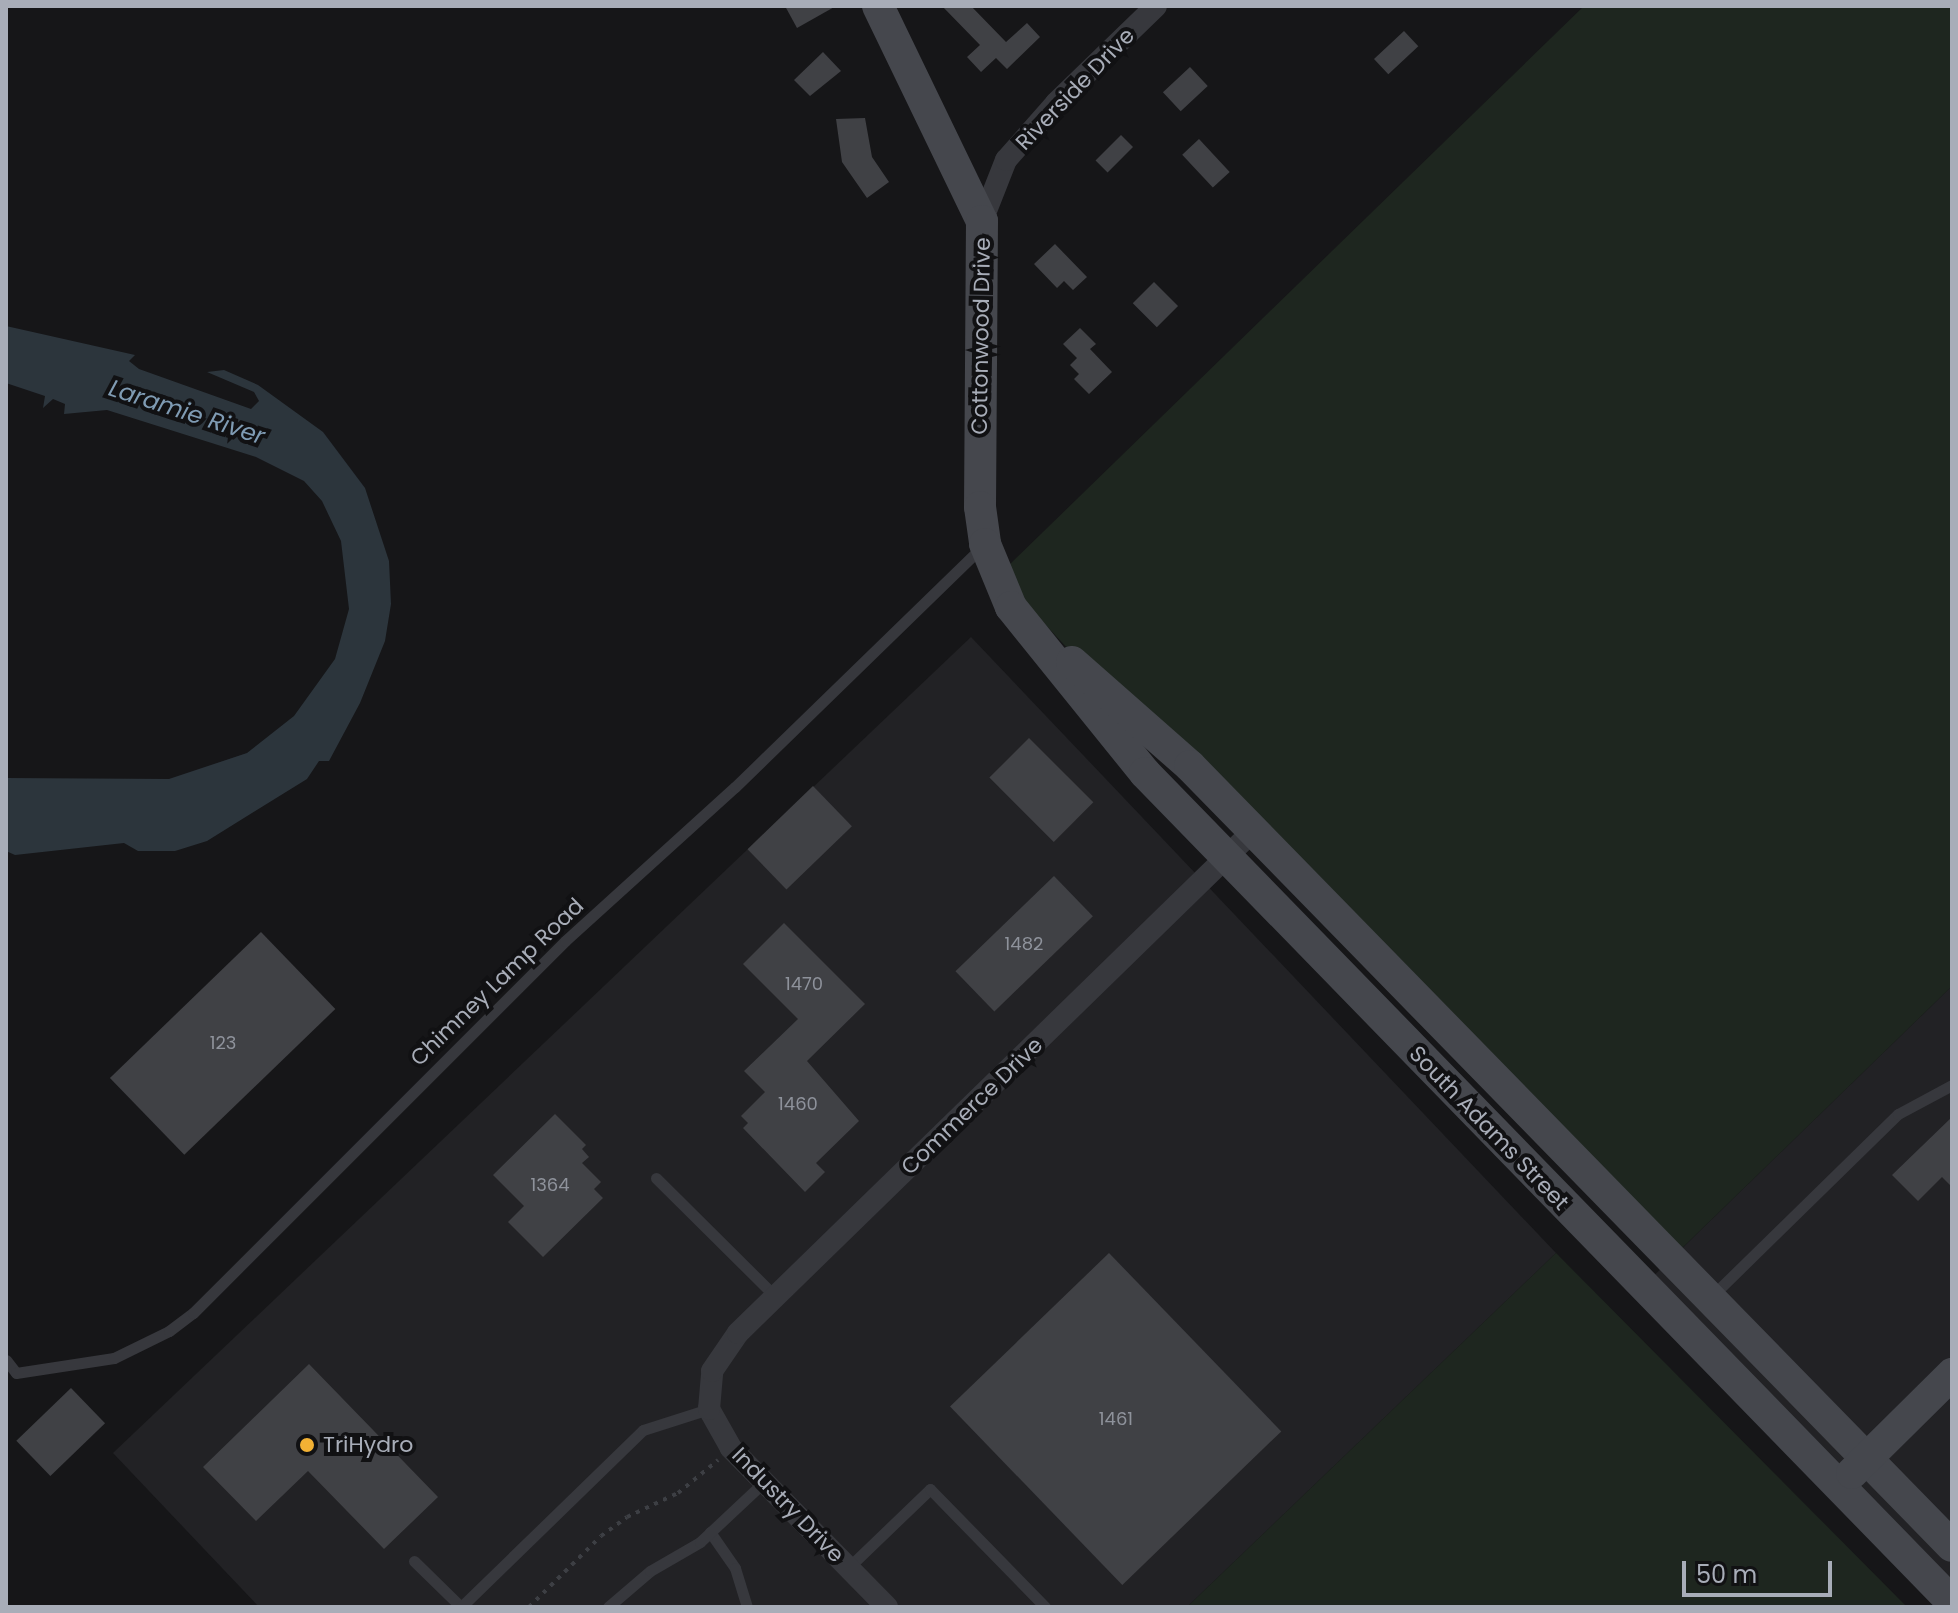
<!DOCTYPE html>
<html>
<head>
<meta charset="utf-8">
<style>
  body { margin:0 }
  #map { position:relative; width:1958px; height:1613px; overflow:hidden; background:#161618; font-family:Poppins,sans-serif }
  div>[style] { position:absolute }
  .built>* { inset:0; background:#222225 }
  .green>* { inset:0; background:#1e261f }
  .water>* { inset:0; background:#2c353c }
  .building>* { inset:0; background:#404145; transform-origin:0 0 }
  .path>* { height:4px; margin-top:-2px; transform-origin:0; background:repeating-linear-gradient(90deg,#3d3f44 0 4px,transparent 0 10px) }
  .lane>* { height:11px; margin:-5.5px; padding:0 5.5px; transform-origin:5.5px; border-radius:5.5px; background:#37383d }
  .street>* { height:22px; margin:-11px; padding:0 11px; transform-origin:11px; border-radius:11px; background:#37383d }
  .secondary>* { height:32px; margin:-16px; padding:0 16px; transform-origin:16px; border-radius:16px; background:#45474d }
  .dots>* { width:22px; height:22px; translate:-50% -50%; box-sizing:border-box; border:4px solid #111113; border-radius:50% }
  span { translate:-50% -50%; white-space:nowrap; text-align:center; line-height:1.15; -webkit-text-stroke:8px #111113; paint-order:stroke }
  .number-label { font-size:18px; color:#8e929b }
  .number-label span { -webkit-text-stroke-width:0 }
  .street-label { font-size:22px; color:#a8adb8 }
  .poi-label { font-size:22px; color:#a8adb8 }
  .left { translate:0 -50%; text-align:left }
  .water-label { font-size:24px; color:#7f9bb3; font-style:italic }
  .frame { position:absolute; inset:0; border:8px solid #a8adb8; pointer-events:none }
  .scale { position:absolute; left:1682px; top:1561px; width:150px; height:36px; box-sizing:border-box; border:4px solid #a8adb8; border-top:0; padding-left:10px; font-size:24px; line-height:28px; white-space:nowrap; color:#a8adb8; -webkit-text-stroke:6px #111113; paint-order:stroke }
</style>
</head>
<body>
<div id="map">
  <div class="built">
    <i style="clip-path:polygon(971px 637px,1556px 1253px,1187px 1607px,259px 1607px,113px 1453px)"></i>
    <i style="clip-path:polygon(1952px 986px,1952px 1607px,1636px 1293px)"></i>
  </div>
  <div class="green">
    <i style="clip-path:polygon(1584px 6px,1952px 6px,1952px 986px,1677px 1253px,1070px 651px,1028px 606px,1006px 568px)"></i>
    <i style="clip-path:polygon(1556px 1253px,1907px 1607px,1187px 1607px)"></i>
  </div>
  <div class="water">
    <i style="clip-path:polygon(6px 326px,135px 355px,129px 361px,139px 369px,251px 409px,259px 401px,254px 392px,207px 372px,224px 370px,258px 385px,323px 432px,365px 488px,389px 561px,391px 604px,385px 641px,360px 703px,329px 761px,319px 761px,307px 779px,207px 841px,175px 851px,138px 851px,124px 843px,15px 855px,6px 851px,6px 778px,169px 779px,247px 753px,294px 716px,335px 659px,349px 609px,341px 541px,322px 501px,304px 481px,256px 457px,107px 410px,64px 414px,65px 404px,53px 399px,43px 408px,45px 396px,6px 383px)"></i>
  </div>
  <div class="building">
    <i style="clip-path:polygon(785px 6px,836px 6px,797px 28px)"></i>
    <i style="clip-path:polygon(942px 6px,971px 6px,1006px 42px,1027px 23px,1040px 37px,1007px 69px,996px 58px,981px 72px,967px 57px,980px 45px)"></i>
    <i style="left:1404px;top:31px;width:21px;height:41px;rotate:47deg"></i>
    <i style="clip-path:polygon(823px 52px,841px 71px,810px 96px,794px 80px)"></i>
    <i style="left:1190px;top:67px;width:26px;height:37px;rotate:47deg"></i>
    <i style="clip-path:polygon(865px 118px,872px 157px,889px 182px,867px 198px,842px 162px,836px 119px)"></i>
    <i style="left:1121px;top:135px;width:17px;height:36px;rotate:45deg"></i>
    <i style="left:1199px;top:139px;width:45px;height:23px;rotate:47deg"></i>
    <i style="clip-path:polygon(1055px 244px,1087px 277px,1073px 290px,1064px 281px,1057px 288px,1034px 264px)"></i>
    <i style="left:1154px;top:282px;width:34px;height:30px;rotate:45deg"></i>
    <i style="clip-path:polygon(1080px 328px,1096px 344px,1090px 349px,1112px 372px,1089px 394px,1074px 379px,1079px 374px,1070px 365px,1077px 358px,1063px 344px)"></i>
    <i style="left:1029px;top:738px;width:91px;height:56px;rotate:45deg"></i>
    <i style="left:813px;top:786px;width:56px;height:91px;rotate:46deg"></i>
    <i style="left:1054px;top:876px;width:56px;height:137px;rotate:46deg"></i>
    <i style="clip-path:polygon(784px 923px,865px 1004px,807px 1061px,859px 1121px,816px 1163px,825px 1172px,805px 1192px,743px 1128px,748px 1123px,741px 1116px,765px 1092px,744px 1071px,798px 1019px,743px 964px)"></i>
    <i style="left:261px;top:932px;width:107px;height:210px;rotate:46deg"></i>
    <i style="clip-path:polygon(555px 1114px,586px 1145px,582px 1149px,589px 1157px,582px 1163px,601px 1182px,594px 1189px,603px 1198px,543px 1257px,508px 1222px,524px 1206px,493px 1175px)"></i>
    <i style="clip-path:polygon(1952px 1117px,1952px 1187px,1942px 1177px,1918px 1201px,1892px 1175px)"></i>
    <i style="left:1109px;top:1253px;width:248px;height:221px;rotate:46deg"></i>
    <i style="clip-path:polygon(309px 1364px,438px 1497px,384px 1549px,308px 1471px,256px 1521px,203px 1467px)"></i>
    <i style="left:71px;top:1388px;width:49px;height:76px;rotate:46deg"></i>
  </div>
  <div class="path">
    <i style="left:529px;top:1607px;width:101px;rotate:-44.6deg"></i>
    <i style="left:601px;top:1536px;width:32px;rotate:-36deg"></i>
    <i style="left:627px;top:1517px;width:56px;rotate:-25.2deg"></i>
    <i style="left:678px;top:1493px;width:52px;rotate:-39.5deg"></i>
  </div>
  <div class="lane">
    <i style="left:656px;top:1178px;width:169px;rotate:44.8deg"></i>
    <i style="left:1712px;top:1296px;width:260px;rotate:-44.4deg"></i>
    <i style="left:1898px;top:1114px;width:61px;rotate:-28.2deg"></i>
    <i style="left:6px;top:1360px;width:16px;rotate:52deg"></i>
    <i style="left:16px;top:1373px;width:99px;rotate:-8.7deg"></i>
    <i style="left:114px;top:1358px;width:61px;rotate:-26.1deg"></i>
    <i style="left:169px;top:1331px;width:30px;rotate:-37deg"></i>
    <i style="left:193px;top:1313px;width:526px;rotate:-45deg"></i>
    <i style="left:565px;top:941px;width:229px;rotate:-42.2deg"></i>
    <i style="left:735px;top:787px;width:344px;rotate:-44.2deg"></i>
    <i style="left:710px;top:1532px;width:44px;rotate:55.2deg"></i>
    <i style="left:735px;top:1568px;width:41px;rotate:72.9deg"></i>
    <i style="left:414px;top:1561px;width:66px;rotate:44.4deg"></i>
    <i style="left:461px;top:1607px;width:254px;rotate:-44.2deg"></i>
    <i style="left:643px;top:1430px;width:69px;rotate:-17.7deg"></i>
    <i style="left:848px;top:1568px;width:114px;rotate:-43.9deg"></i>
    <i style="left:930px;top:1489px;width:165px;rotate:45.7deg"></i>
    <i style="left:608px;top:1607px;width:55px;rotate:-40.6deg"></i>
    <i style="left:650px;top:1571px;width:58px;rotate:-30.1deg"></i>
    <i style="left:700px;top:1542px;width:88px;rotate:-43.2deg"></i>
  </div>
  <div class="street">
    <i style="left:982px;top:221px;width:66px;rotate:-68.5deg"></i>
    <i style="left:1006px;top:160px;width:76px;rotate:-48.7deg"></i>
    <i style="left:1056px;top:103px;width:139px;rotate:-44.1deg"></i>
    <i style="left:887px;top:1607px;width:223px;rotate:-134.5deg"></i>
    <i style="left:731px;top:1448px;width:45px;rotate:-119.4deg"></i>
    <i style="left:709px;top:1409px;width:38px;rotate:-85deg"></i>
    <i style="left:712px;top:1371px;width:46px;rotate:-55.6deg"></i>
    <i style="left:738px;top:1333px;width:719px;rotate:-44.27deg"></i>
  </div>
  <div class="secondary">
    <i style="left:878px;top:6px;width:239px;rotate:64.2deg"></i>
    <i style="left:982px;top:221px;width:286px;rotate:90.4deg"></i>
    <i style="left:980px;top:507px;width:37px;rotate:82deg"></i>
    <i style="left:985px;top:544px;width:68px;rotate:67.6deg"></i>
    <i style="left:1011px;top:607px;width:213px;rotate:51.1deg"></i>
    <i style="left:1145px;top:773px;width:1157px;rotate:45.77deg"></i>
    <i style="left:1072px;top:662px;width:157px;rotate:41.4deg"></i>
    <i style="left:1190px;top:766px;width:1090px;rotate:45.67deg"></i>
    <i style="left:1852px;top:1473px;width:141px;rotate:-44.7deg"></i>
  </div>
  <div class="dots">
    <i style="left:307px;top:1445px;background:#f2b134"></i>
  </div>
  <div class="number-label">
    <span style="left:1024px;top:944px">1482</span>
    <span style="left:804px;top:984px">1470</span>
    <span style="left:223px;top:1043px">123</span>
    <span style="left:798px;top:1104px">1460</span>
    <span style="left:550px;top:1185px">1364</span>
    <span style="left:1116px;top:1419px">1461</span>
  </div>
  <div class="street-label">
    <span style="left:1075px;top:89px;rotate:-46deg">Riverside Drive</span>
    <span style="left:981px;top:336px;rotate:-89deg">Cottonwood Drive</span>
    <span style="left:497px;top:982px;rotate:-44deg">Chimney Lamp Road</span>
    <span style="left:972px;top:1106px;rotate:-44deg">Commerce Drive</span>
    <span style="left:1489px;top:1128px;rotate:46deg">South Adams Street</span>
    <span style="left:788px;top:1505px;rotate:46deg">Industry Drive</span>
  </div>
  <div class="poi-label">
    <span class="left" style="left:323px;top:1445px">TriHydro</span>
  </div>
  <div class="water-label">
    <span style="left:187px;top:412px;rotate:18deg">Laramie River</span>
  </div>
  <div class="frame"></div>
  <div class="scale">50 m</div>
</div>
</body>
</html>
